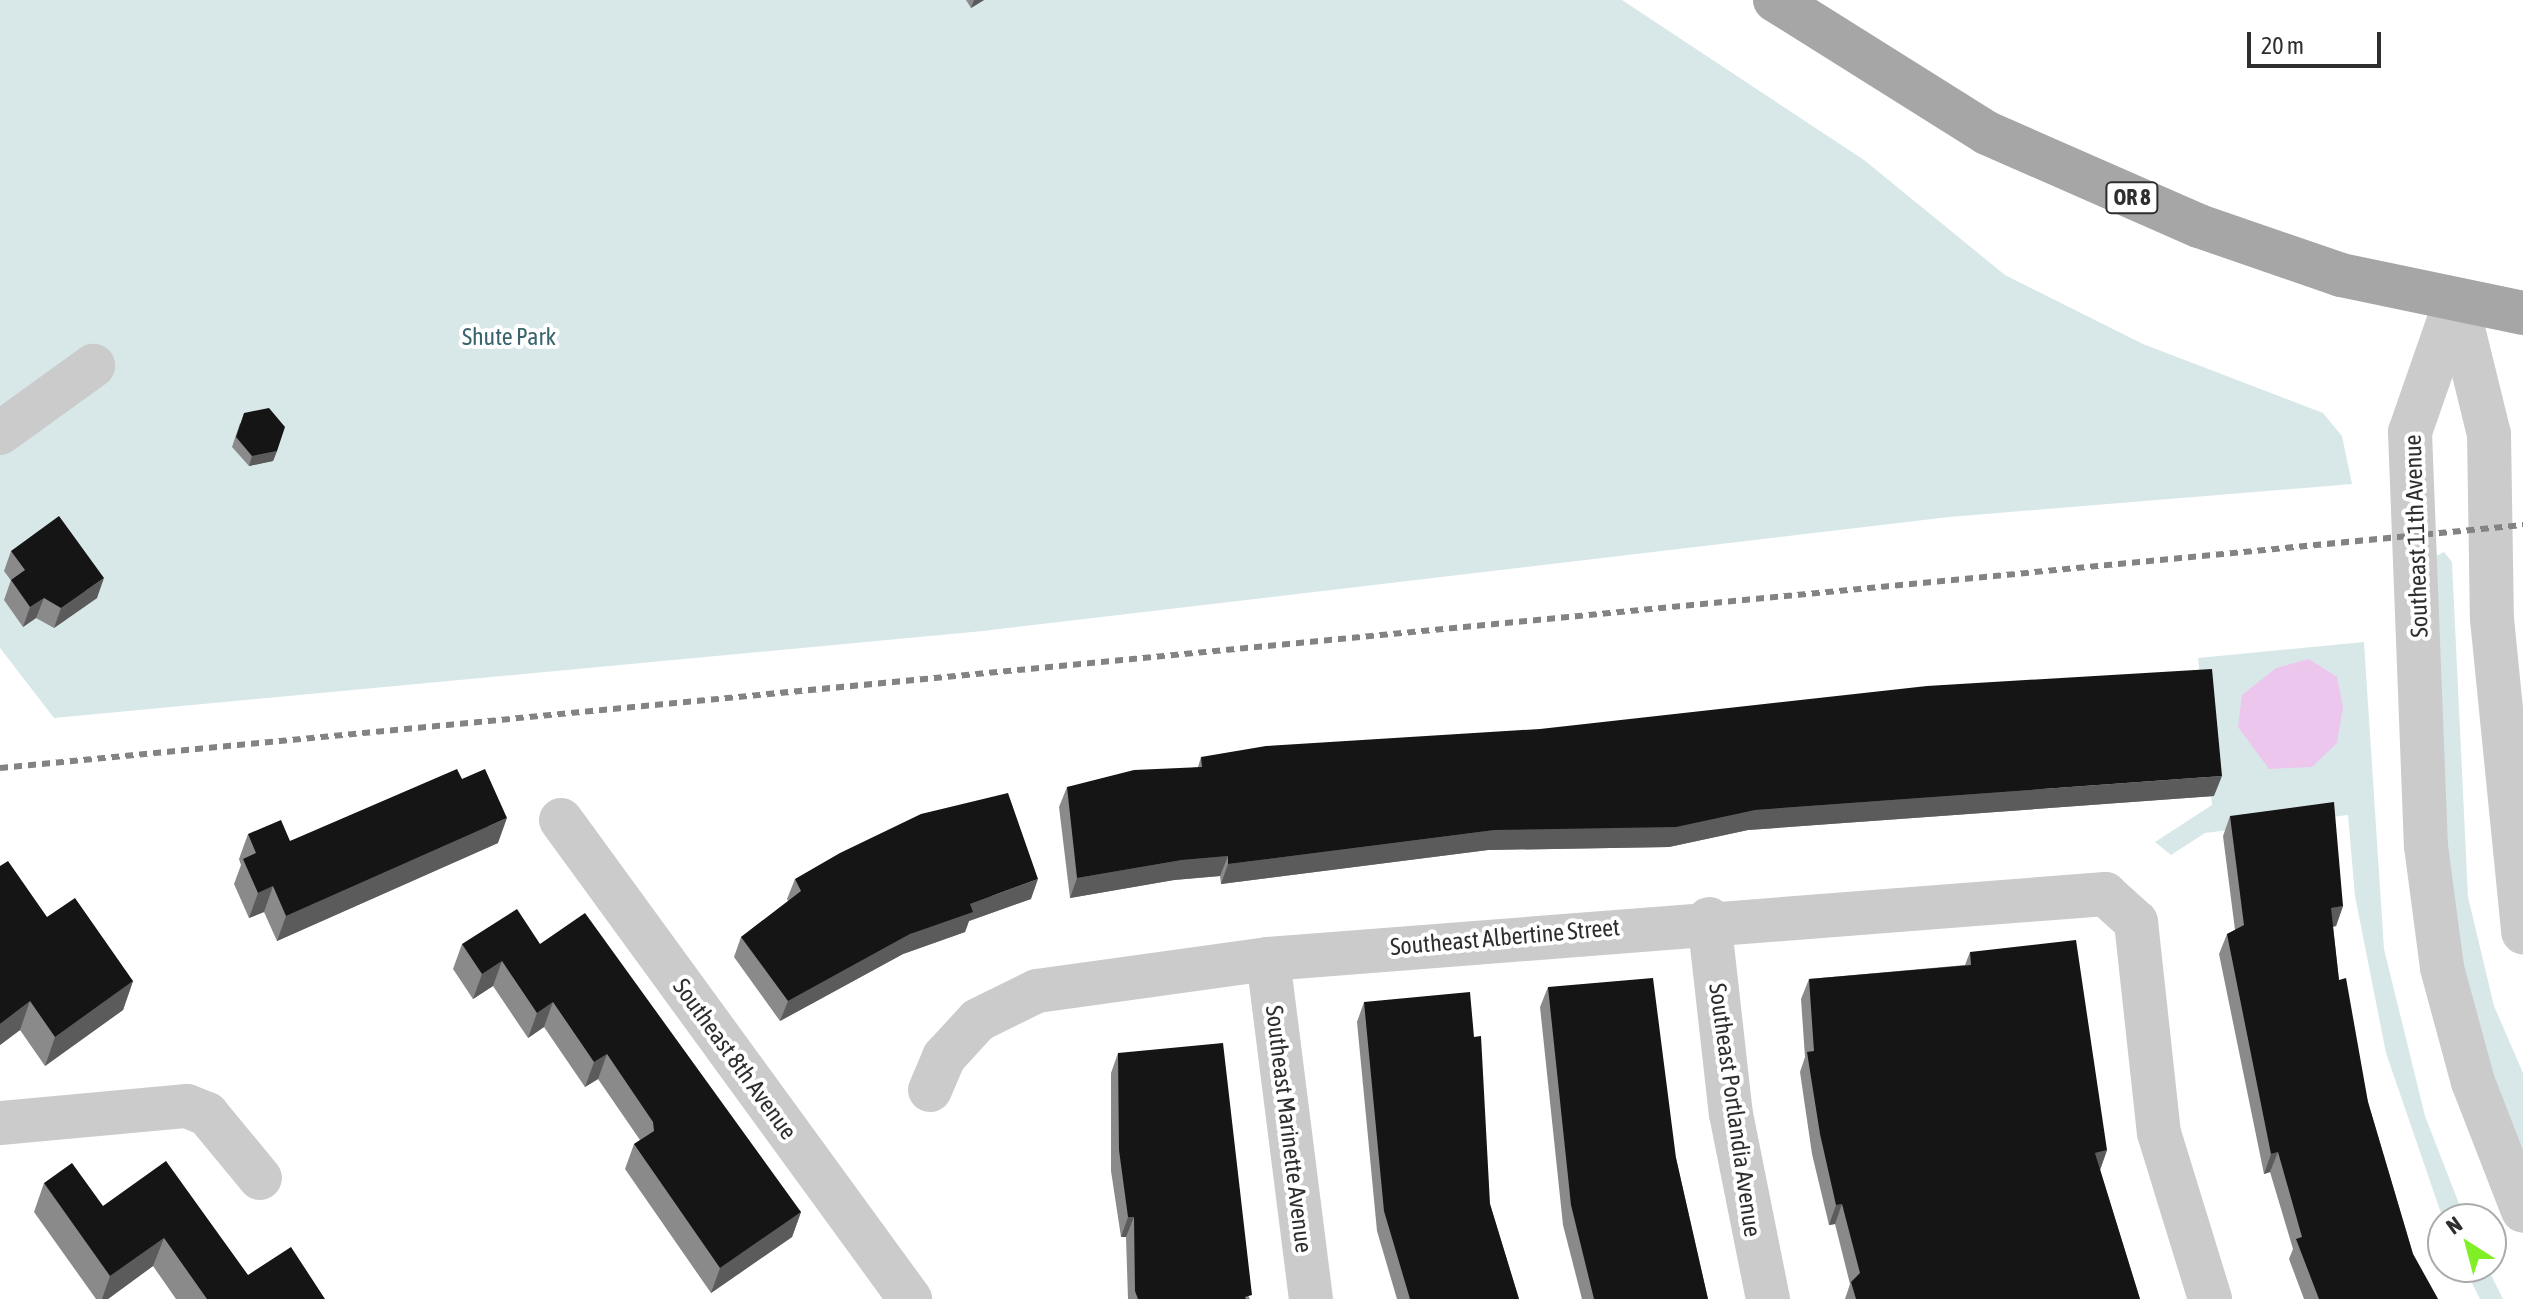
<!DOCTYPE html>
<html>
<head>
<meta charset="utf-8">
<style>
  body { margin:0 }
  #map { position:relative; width:2523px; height:1299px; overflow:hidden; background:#fff; font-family:"Asap Condensed",sans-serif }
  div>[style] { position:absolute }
  .green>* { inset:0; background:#d8e8e9 }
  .water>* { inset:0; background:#edc6ed }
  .minor>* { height:44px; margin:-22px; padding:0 22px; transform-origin:22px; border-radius:22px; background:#cbcbcb }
  .major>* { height:44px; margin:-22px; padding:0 22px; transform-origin:22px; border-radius:22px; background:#a6a6a6 }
  .rail>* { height:6px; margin-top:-3px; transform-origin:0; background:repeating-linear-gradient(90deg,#838383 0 8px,transparent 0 14px) }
  .wall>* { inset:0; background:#8a8a8a }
  .shaded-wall>* { inset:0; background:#5b5b5b }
  .building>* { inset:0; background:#151515 }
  span { translate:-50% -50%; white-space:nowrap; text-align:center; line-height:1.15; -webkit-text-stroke:8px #fff; paint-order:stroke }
  .shield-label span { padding:2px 6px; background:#fff; border:2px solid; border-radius:6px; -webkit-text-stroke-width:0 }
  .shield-label { font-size:22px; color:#2e2e2e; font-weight:700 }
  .park-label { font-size:24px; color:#39646c }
  .street-label { font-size:24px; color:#2e2e2e }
  .north { position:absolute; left:2427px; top:1203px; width:80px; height:80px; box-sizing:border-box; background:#fff; border:2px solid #ababab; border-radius:50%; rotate:324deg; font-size:22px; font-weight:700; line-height:32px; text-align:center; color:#2e2e2e }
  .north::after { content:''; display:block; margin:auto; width:28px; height:36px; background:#80ef26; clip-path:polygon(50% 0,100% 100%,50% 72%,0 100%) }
  .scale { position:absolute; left:2247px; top:32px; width:134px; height:36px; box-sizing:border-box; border:4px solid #2e2e2e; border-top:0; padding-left:10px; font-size:24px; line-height:28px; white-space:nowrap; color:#2e2e2e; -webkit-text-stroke:6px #fff; paint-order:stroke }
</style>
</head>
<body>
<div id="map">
  <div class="green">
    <i style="clip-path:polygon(0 0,1622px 0,1864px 160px,2005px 275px,2143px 344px,2323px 413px,2342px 436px,2352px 484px,1949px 517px,983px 631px,54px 718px,0 648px)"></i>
    <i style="clip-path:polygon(2444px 552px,2452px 562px,2468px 897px,2494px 1006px,2523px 1073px,2523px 1169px,2448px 932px,2432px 558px)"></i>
    <i style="clip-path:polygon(2364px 642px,2384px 949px,2425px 1116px,2465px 1219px,2443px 1219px,2386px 1053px,2355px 896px,2348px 815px,2205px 833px,2171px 855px,2155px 842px,2212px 805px,2198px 658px)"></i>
    <i style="clip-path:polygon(2464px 1267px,2487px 1267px,2503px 1299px,2480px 1299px)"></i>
  </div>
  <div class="water">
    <i style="clip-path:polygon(2309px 659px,2337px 677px,2343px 707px,2337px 743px,2312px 767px,2269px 769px,2238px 727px,2242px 695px,2276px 668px)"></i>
  </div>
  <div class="minor">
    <i style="left:2456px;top:300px;width:140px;rotate:109.2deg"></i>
    <i style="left:2410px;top:432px;width:414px;rotate:87.8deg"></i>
    <i style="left:2426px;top:846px;width:123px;rotate:82.5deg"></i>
    <i style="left:2442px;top:968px;width:118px;rotate:74.8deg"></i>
    <i style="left:2473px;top:1082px;width:138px;rotate:68.8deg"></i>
    <i style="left:2456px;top:300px;width:138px;rotate:76.2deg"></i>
    <i style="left:2489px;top:434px;width:185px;rotate:89.1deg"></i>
    <i style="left:2492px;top:619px;width:315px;rotate:84.3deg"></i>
    <i style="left:0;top:433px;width:115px;rotate:-35.8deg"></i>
    <i style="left:561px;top:820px;width:593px;rotate:53.92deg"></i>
    <i style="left:1709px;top:919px;width:196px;rotate:83.6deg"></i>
    <i style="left:1731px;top:1114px;width:189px;rotate:78.7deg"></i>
    <i style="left:1268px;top:959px;width:343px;rotate:82.8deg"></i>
    <i style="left:930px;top:1090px;width:36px;rotate:-67deg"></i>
    <i style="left:944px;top:1057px;width:50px;rotate:-47.4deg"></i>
    <i style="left:978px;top:1020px;width:66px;rotate:-26.2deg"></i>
    <i style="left:1037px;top:991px;width:233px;rotate:-7.9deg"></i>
    <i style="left:1268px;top:959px;width:840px;rotate:-4.44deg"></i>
    <i style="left:2105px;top:894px;width:42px;rotate:42.1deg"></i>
    <i style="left:2136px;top:922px;width:212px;rotate:83.8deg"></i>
    <i style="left:2159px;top:1133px;width:174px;rotate:72.9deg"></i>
    <i style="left:0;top:1123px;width:188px;rotate:-5.2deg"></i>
    <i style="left:187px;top:1106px;width:22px;rotate:22deg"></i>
    <i style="left:207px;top:1114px;width:83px;rotate:50.4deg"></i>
  </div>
  <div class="major">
    <i style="left:1775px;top:0;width:250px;rotate:32.1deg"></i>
    <i style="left:1987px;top:133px;width:232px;rotate:23.7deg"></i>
    <i style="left:2199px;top:226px;width:150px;rotate:19deg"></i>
    <i style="left:2341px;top:275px;width:186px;rotate:11.8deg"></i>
  </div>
  <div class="rail">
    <i style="left:0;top:768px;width:2535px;rotate:-5.5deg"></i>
  </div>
  <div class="wall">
    <i style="clip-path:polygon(966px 0,984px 0,971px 8px)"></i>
    <i style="clip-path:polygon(240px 423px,277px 451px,273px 461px,249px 466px,232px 447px)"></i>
    <i style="clip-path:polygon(11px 551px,97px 598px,54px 628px,36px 618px,23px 627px,4px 600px,11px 580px,18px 590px,4px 571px)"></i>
    <i style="clip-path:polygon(1201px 757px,2214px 796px,1748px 830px,1669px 847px,1488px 850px,1221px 884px,1220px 876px,1174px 880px,1070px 898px,1059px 807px,1067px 787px,1198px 767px)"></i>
    <i style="clip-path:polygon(462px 779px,498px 843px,277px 941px,264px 912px,249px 918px,234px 884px,241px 865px,239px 859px,248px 834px,290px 841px)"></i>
    <i style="clip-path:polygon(2230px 816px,2343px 906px,2336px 926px,2333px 927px,2339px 980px,2368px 1102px,2413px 1254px,2438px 1299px,2304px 1299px,2289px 1259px,2293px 1249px,2270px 1172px,2264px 1174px,2219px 954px,2227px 934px,2235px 930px,2223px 836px)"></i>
    <i style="clip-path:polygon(0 866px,47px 917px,133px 981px,123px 1010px,45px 1066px,20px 1030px,0 1045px)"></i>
    <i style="clip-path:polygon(795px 879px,1031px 899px,969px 921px,965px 932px,903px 954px,780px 1021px,734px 957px,741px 937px,788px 901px,787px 899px)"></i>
    <i style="clip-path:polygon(462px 944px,540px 944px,801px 1212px,792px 1237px,711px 1293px,625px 1169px,634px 1144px,640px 1140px,598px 1079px,585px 1087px,544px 1027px,528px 1038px,493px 986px,473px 999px,453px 969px)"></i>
    <i style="clip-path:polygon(1970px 952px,2107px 1150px,2100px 1170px,2140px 1299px,1845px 1299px,1850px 1284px,1835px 1224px,1829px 1225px,1812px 1154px,1800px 1072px,1805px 1057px,1801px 999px,1809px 979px,1965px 965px)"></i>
    <i style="clip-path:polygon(1548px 987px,1676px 1158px,1708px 1299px,1582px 1299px,1563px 1225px,1540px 1007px)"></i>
    <i style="clip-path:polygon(1364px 1002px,1490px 1204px,1519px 1299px,1397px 1299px,1377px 1231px,1357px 1022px)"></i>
    <i style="clip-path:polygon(1118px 1053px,1250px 1299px,1128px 1299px,1126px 1237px,1121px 1237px,1111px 1171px,1111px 1073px)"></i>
    <i style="clip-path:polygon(44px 1183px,103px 1206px,248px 1275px,325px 1299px,176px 1299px,153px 1266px,108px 1299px,96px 1299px,34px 1212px)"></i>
  </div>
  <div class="shaded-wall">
    <i style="clip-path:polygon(974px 0,984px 0,971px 8px)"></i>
    <i style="clip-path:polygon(277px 451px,273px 461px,249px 466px,252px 456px)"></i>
    <i style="clip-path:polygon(104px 578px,97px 598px,54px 628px,61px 608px)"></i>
    <i style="clip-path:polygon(44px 598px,36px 618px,23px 627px,30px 607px)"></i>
    <i style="clip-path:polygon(2222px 776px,2214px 796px,1748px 830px,1669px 847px,1488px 850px,1221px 884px,1228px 864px,1495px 830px,1755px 810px)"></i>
    <i style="clip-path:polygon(507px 818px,498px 843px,277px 941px,286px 916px)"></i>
    <i style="clip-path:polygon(1228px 856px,1220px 876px,1174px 880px,1070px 898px,1077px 878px,1182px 860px)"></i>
    <i style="clip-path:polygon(1038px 879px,1031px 899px,969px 921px,965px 932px,903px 954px,780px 1021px,788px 1001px,910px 934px,970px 904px)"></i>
    <i style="clip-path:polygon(273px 886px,264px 912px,249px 918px,258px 893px)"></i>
    <i style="clip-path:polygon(2343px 906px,2336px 926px,2324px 928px,2331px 908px)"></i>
    <i style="clip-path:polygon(502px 961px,493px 986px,473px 999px,482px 974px)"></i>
    <i style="clip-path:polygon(133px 981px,123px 1010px,45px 1066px,55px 1037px)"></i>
    <i style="clip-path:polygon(30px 1001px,20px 1030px,0 1045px,0 1024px)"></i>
    <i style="clip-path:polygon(553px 1002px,544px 1027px,528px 1038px,537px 1013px)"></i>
    <i style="clip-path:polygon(607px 1054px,598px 1079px,585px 1087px,594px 1062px)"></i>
    <i style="clip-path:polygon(2107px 1150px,2100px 1170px,2095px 1153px)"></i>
    <i style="clip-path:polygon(2278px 1152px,2270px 1172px,2264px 1174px,2271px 1154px)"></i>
    <i style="clip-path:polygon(1842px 1204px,1835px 1224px,1829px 1225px,1836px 1205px)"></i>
    <i style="clip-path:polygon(801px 1212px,792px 1237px,711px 1293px,720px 1268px)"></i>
    <i style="clip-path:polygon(1128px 1217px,1134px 1217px,1126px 1237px,1121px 1237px)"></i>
    <i style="clip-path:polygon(164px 1238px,153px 1266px,108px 1299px,102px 1299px,110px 1276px)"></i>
  </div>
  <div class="building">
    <i style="clip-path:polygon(269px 408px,285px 427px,277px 451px,252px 456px,236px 437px,244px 413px)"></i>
    <i style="clip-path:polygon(59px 516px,104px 578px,61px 608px,44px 598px,30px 607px,11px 580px,25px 570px,11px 551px)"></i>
    <i style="clip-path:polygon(2212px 669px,2222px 776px,1755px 810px,1676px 827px,1495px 830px,1228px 864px,1228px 856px,1182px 860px,1077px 878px,1067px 787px,1134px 770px,1202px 767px,1201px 757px,1266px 746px,1540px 729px,1927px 686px)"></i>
    <i style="clip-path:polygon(457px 769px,462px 779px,485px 769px,507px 818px,286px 916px,273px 886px,258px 893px,243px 859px,256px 853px,248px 834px,281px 820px,290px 841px)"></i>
    <i style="clip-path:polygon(1008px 793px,1038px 879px,970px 904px,973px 912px,910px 934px,788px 1001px,741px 937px,801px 891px,795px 879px,840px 853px,921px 814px)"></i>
    <i style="clip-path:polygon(2334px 802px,2343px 906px,2331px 908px,2339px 980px,2346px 978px,2368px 1102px,2413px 1254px,2438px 1299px,2319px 1299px,2296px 1239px,2302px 1237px,2278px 1152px,2271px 1154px,2227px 934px,2244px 925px,2230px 816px)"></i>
    <i style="clip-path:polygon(8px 861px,47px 917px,75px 898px,133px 981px,55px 1037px,30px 1001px,0 1024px,0 866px)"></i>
    <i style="clip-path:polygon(517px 909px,540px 944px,585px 913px,801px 1212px,720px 1268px,634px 1144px,654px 1131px,653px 1122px,607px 1054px,594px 1062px,553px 1002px,537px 1013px,502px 961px,482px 974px,462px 944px)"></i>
    <i style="clip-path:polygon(2076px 940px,2107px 1150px,2095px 1153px,2140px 1299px,1856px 1299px,1851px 1282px,1860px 1273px,1842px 1204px,1836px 1205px,1820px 1134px,1807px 1052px,1814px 1051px,1809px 979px,1971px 965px,1970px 952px)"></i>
    <i style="clip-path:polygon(1653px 978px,1676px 1158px,1708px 1299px,1594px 1299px,1571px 1205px,1548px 987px)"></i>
    <i style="clip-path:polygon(1470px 992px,1474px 1037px,1481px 1036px,1490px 1204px,1519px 1299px,1410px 1299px,1384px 1211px,1364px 1002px)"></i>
    <i style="clip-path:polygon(1223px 1043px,1252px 1295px,1245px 1297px,1246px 1299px,1138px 1299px,1135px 1291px,1134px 1217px,1128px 1217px,1119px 1150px,1118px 1053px)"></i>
    <i style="clip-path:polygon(166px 1161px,248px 1275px,291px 1247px,325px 1299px,207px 1299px,164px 1238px,110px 1276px,44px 1183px,72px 1163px,103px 1206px)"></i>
  </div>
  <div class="shield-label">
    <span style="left:2132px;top:198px">OR 8</span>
  </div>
  <div class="park-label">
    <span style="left:509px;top:337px">Shute Park</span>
  </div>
  <div class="street-label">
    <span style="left:2416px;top:536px;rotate:-92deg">Southeast 11th Avenue</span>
    <span style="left:1505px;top:937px;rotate:-5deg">Southeast Albertine Street</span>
    <span style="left:735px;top:1059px;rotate:54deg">Southeast 8th Avenue</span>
    <span style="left:1735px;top:1110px;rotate:82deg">Southeast Portlandia Avenue</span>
    <span style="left:1289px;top:1129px;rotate:83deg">Southeast Marinette Avenue</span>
  </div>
  <div class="north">N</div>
  <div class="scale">20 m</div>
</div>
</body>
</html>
